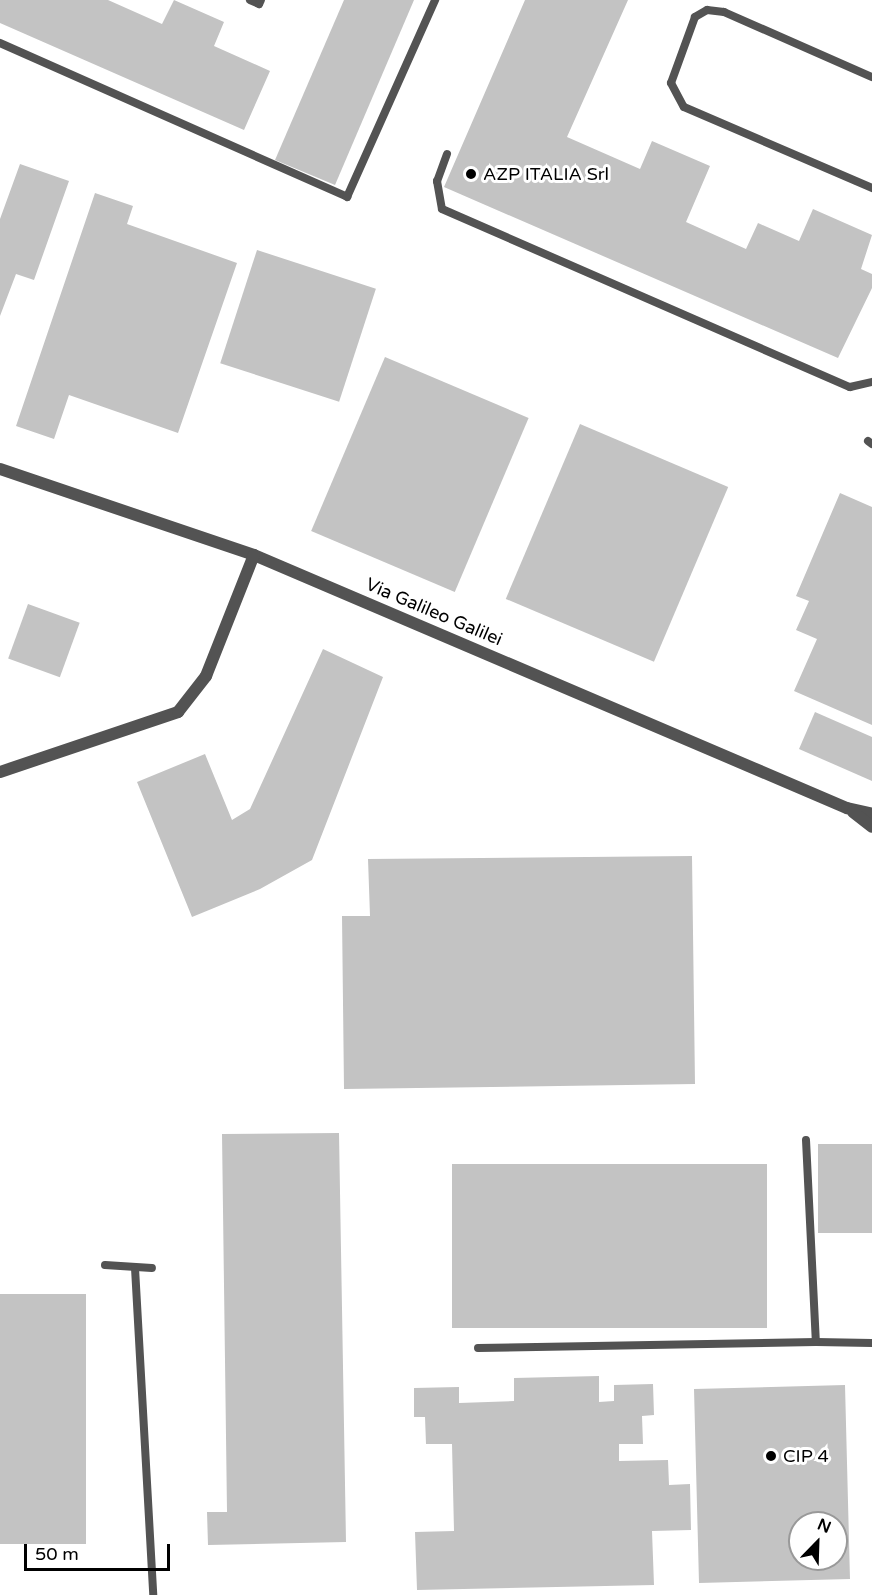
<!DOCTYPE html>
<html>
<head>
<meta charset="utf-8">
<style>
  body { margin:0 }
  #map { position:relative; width:872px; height:1595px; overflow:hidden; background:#fff; font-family:"Varela Round",sans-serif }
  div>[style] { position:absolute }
  .building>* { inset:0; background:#c3c3c3; transform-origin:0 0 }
  .service>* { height:8px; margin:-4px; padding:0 4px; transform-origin:4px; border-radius:4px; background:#535353 }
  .minor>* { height:12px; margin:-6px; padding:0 6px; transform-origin:6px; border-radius:6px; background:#535353 }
  .dots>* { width:16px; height:16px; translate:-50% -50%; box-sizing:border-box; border:3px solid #fff; border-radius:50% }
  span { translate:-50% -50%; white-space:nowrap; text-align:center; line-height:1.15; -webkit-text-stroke:6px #fff; paint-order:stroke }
  .poi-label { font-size:18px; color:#000 }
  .left { translate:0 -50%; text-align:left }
  .street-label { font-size:18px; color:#000 }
  .north { position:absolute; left:788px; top:1511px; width:60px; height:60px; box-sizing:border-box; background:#fff; border:2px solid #999; border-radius:50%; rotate:23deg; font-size:16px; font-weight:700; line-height:24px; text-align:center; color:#000 }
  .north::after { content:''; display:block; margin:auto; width:21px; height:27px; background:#000; clip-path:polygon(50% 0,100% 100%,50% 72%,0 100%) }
  .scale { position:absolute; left:24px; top:1544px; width:146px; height:27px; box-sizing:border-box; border:3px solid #000; border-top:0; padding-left:8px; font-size:18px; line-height:21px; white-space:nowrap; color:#000; -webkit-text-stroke:4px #fff; paint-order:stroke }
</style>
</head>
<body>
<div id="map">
  <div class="building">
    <i style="clip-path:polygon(0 0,108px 0,162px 24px,174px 0,224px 22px,214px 46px,270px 71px,244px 130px,0 23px)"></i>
    <i style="clip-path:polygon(344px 0,414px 0,335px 185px,275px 160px)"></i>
    <i style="clip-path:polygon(525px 0,628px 0,567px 137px,640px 169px,652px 141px,710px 166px,686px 222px,746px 249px,758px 223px,799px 241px,813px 209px,872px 235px,861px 269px,872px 274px,872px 288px,838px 358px,444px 187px)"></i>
    <i style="clip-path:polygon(20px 164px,69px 181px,34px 280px,16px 274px,0 316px,0 219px)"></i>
    <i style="clip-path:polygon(95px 193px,133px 206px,127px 224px,237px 263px,178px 433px,69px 395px,54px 439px,16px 426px)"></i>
    <i style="left:257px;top:250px;width:125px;height:119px;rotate:18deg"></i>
    <i style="left:385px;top:357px;width:156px;height:189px;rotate:23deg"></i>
    <i style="left:580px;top:424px;width:161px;height:190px;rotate:23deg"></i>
    <i style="clip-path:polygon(840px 493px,872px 507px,872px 725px,794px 691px,817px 639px,796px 630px,809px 601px,796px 596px)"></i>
    <i style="left:28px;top:604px;width:55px;height:58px;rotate:20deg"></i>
    <i style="clip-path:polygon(323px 649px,383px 677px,312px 860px,260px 889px,192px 917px,137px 782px,205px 754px,232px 820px,250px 809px)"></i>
    <i style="clip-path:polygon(815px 712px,872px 737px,872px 781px,799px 749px)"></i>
    <i style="clip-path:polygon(692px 856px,695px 1084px,344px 1089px,342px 916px,370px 916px,368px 859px)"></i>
    <i style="clip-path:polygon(339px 1133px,346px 1542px,208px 1545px,207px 1512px,227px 1512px,222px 1134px)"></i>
    <i style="left:872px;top:1144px;width:89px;height:54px;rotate:90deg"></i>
    <i style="left:767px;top:1164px;width:164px;height:315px;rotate:90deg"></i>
    <i style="left:0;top:1294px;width:86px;height:250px"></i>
    <i style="clip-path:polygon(599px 1376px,599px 1402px,614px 1401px,614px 1385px,653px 1384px,654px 1415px,642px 1416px,643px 1444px,619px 1444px,619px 1461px,668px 1460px,669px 1485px,690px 1484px,691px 1530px,652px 1531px,654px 1585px,417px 1590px,415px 1532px,454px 1531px,452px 1444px,426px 1444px,425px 1417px,414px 1417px,414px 1388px,459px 1387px,459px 1403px,514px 1401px,514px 1378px)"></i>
    <i style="clip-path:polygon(evenodd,845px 1385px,850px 1579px,699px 1583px,694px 1389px,845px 1385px,800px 1523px,836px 1523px,836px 1559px,800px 1559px,800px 1523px)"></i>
  </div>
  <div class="service">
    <i style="left:250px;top:0;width:10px;rotate:24deg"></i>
    <i style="left:259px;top:4px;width:4px;rotate:-63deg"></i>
    <i style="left:0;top:43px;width:380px;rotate:23.9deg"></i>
    <i style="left:347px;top:197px;width:216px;rotate:-65.9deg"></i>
    <i style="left:872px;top:77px;width:162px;rotate:-156.3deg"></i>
    <i style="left:724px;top:12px;width:17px;rotate:-173deg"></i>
    <i style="left:707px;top:10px;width:14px;rotate:150deg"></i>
    <i style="left:695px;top:17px;width:70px;rotate:110deg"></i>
    <i style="left:671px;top:83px;width:27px;rotate:62deg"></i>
    <i style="left:684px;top:107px;width:205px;rotate:23.3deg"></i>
    <i style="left:447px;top:154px;width:29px;rotate:110deg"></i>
    <i style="left:437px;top:181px;width:28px;rotate:80deg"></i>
    <i style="left:442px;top:209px;width:445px;rotate:23.6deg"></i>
    <i style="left:850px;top:387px;width:23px;rotate:-13deg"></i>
    <i style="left:868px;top:441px;width:5px;rotate:37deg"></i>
    <i style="left:806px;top:1140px;width:202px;rotate:87.2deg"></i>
    <i style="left:816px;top:1342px;width:56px;rotate:1deg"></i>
    <i style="left:105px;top:1265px;width:47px;rotate:3.7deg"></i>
    <i style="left:135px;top:1268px;width:327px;rotate:86.8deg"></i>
    <i style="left:478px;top:1348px;width:338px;rotate:-1deg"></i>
  </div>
  <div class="minor">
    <i style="left:0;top:469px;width:268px;rotate:18.7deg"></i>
    <i style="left:254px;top:555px;width:645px;rotate:23.11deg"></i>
    <i style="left:847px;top:808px;width:26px;rotate:13deg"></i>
    <i style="left:0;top:772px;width:188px;rotate:-18.6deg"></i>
    <i style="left:178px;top:712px;width:46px;rotate:-52.1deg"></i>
    <i style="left:206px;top:676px;width:130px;rotate:-68.4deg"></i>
    <i style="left:853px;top:812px;width:24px;rotate:38deg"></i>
  </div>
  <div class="dots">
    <i style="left:471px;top:174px;background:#000"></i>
    <i style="left:771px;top:1456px;background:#000"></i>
  </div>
  <div class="poi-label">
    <span class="left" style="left:483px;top:174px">AZP ITALIA Srl</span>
    <span class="left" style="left:783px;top:1456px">CIP 4</span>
  </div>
  <div class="street-label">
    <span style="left:434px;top:612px;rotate:23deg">Via Galileo Galilei</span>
  </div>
  <div class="north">N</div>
  <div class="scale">50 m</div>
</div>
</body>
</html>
